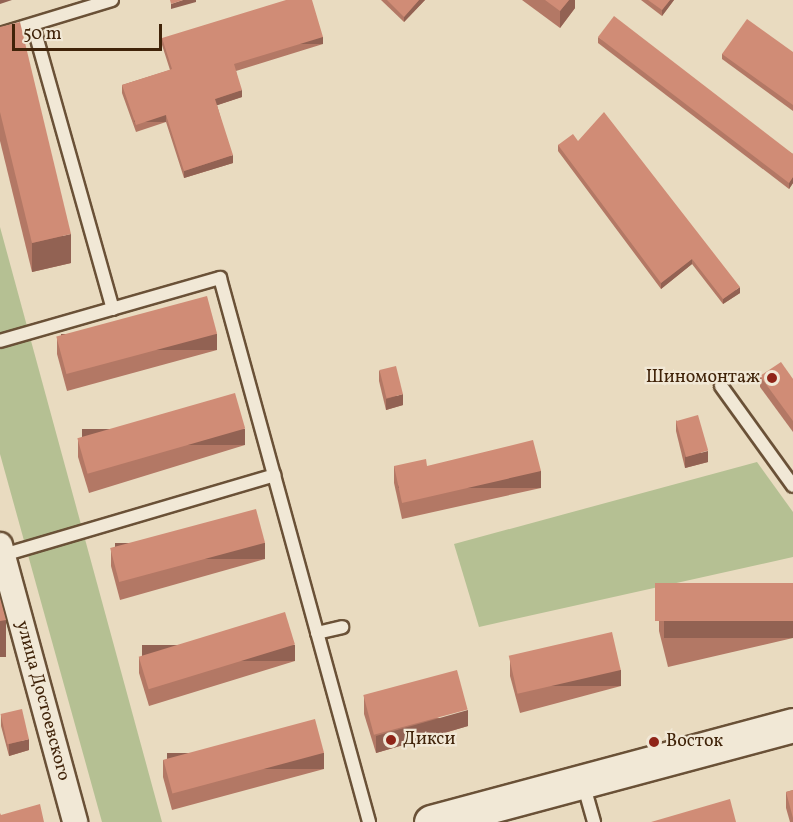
<!DOCTYPE html>
<html>
<head>
<meta charset="utf-8">
<style>
  body { margin:0 }
  #map { position:relative; width:793px; height:822px; overflow:hidden; background:#e9dbc0; font-family:Vollkorn,serif }
  div>[style] { position:absolute }
  .green>* { inset:0; background:#b5c093 }
  .roads { filter:drop-shadow(2px 0 #6a5137) drop-shadow(-2px 0 #6a5137) drop-shadow(0 2px #6a5137) drop-shadow(0 -2px #6a5137) }
  .lane>* { height:12px; margin:-6px; padding:0 6px; transform-origin:6px; border-radius:6px; background:#f1e8d6 }
  .street>* { height:24px; margin:-12px; padding:0 12px; transform-origin:12px; border-radius:12px; background:#f1e8d6 }
  .secondary>* { height:33px; margin:-16.5px; padding:0 16.5px; transform-origin:16.5px; border-radius:16.5px; background:#f1e8d6 }
  .wall>* { inset:0; background:#b37865 }
  .shaded-wall>* { inset:0; background:#926253; transform-origin:0 0 }
  .building>* { inset:0; background:#d08c76; transform-origin:0 0 }
  .dots>* { width:16px; height:16px; translate:-50% -50%; box-sizing:border-box; border:3px solid #f1e8d6; border-radius:50% }
  span { translate:-50% -50%; white-space:nowrap; text-align:center; line-height:1.15; -webkit-text-stroke:4.5px #f1e8d6; paint-order:stroke }
  .poi-label { font-size:18px; color:#402309 }
  .right { translate:-100% -50%; text-align:right }
  .left { translate:0 -50%; text-align:left }
  .street-label { font-size:18px; color:#402309 }
  .scale { position:absolute; left:12px; top:24px; width:150px; height:27px; box-sizing:border-box; border:3px solid #402309; border-top:0; padding-left:8px; font-size:18px; line-height:21px; white-space:nowrap; color:#402309; -webkit-text-stroke:4px #f1e8d6; paint-order:stroke }
</style>
</head>
<body>
<div id="map">
  <div class="green">
    <i style="clip-path:polygon(0 227px,162px 822px,102px 822px,0 454px)"></i>
    <i style="clip-path:polygon(757px 462px,793px 512px,793px 557px,479px 627px,454px 544px)"></i>
  </div>
  <div class="roads">
    <div class="lane">
      <i style="left:33px;top:25px;width:295px;rotate:74.3deg"></i>
      <i style="left:0;top:34px;width:117px;rotate:-16.9deg"></i>
      <i style="left:0;top:341px;width:229px;rotate:-16deg"></i>
      <i style="left:220px;top:278px;width:564px;rotate:74.68deg"></i>
      <i style="left:721px;top:386px;width:123px;rotate:54.2deg"></i>
      <i style="left:3px;top:555px;width:283px;rotate:-16.4deg"></i>
      <i style="left:317px;top:633px;width:26px;rotate:-13deg"></i>
      <i style="left:583px;top:783px;width:41px;rotate:74.2deg"></i>
    </div>
    <div class="street">
      <i style="left:0;top:545px;width:287px;rotate:74.8deg"></i>
    </div>
    <div class="secondary">
      <i style="left:431px;top:822px;width:375px;rotate:-15deg"></i>
    </div>
  </div>
  <div class="wall">
    <i style="clip-path:polygon(381px 0,425px 0,404px 22px)"></i>
    <i style="clip-path:polygon(522px 0,575px 0,575px 8px,560px 28px)"></i>
    <i style="clip-path:polygon(641px 0,674px 0,662px 16px)"></i>
    <i style="clip-path:polygon(0 27px,71px 263px,32px 272px,0 141px)"></i>
    <i style="clip-path:polygon(598px 37px,793px 154px,793px 183px,789px 189px,598px 43px)"></i>
    <i style="clip-path:polygon(162px 38px,323px 44px,236px 71px,242px 97px,217px 105px,233px 163px,184px 178px,166px 122px,136px 132px,122px 93px,122px 85px,170px 70px,162px 45px)"></i>
    <i style="clip-path:polygon(793px 52px,793px 111px,722px 59px,722px 54px)"></i>
    <i style="clip-path:polygon(578px 141px,740px 293px,723px 304px,692px 264px,661px 289px,558px 151px,558px 145px)"></i>
    <i style="clip-path:polygon(57px 337px,217px 350px,67px 391px,57px 354px)"></i>
    <i style="clip-path:polygon(379px 370px,403px 405px,386px 410px,379px 381px)"></i>
    <i style="clip-path:polygon(760px 376px,793px 379px,793px 432px,760px 387px)"></i>
    <i style="clip-path:polygon(676px 420px,708px 462px,685px 468px,676px 431px)"></i>
    <i style="clip-path:polygon(78px 440px,245px 445px,89px 493px,78px 457px)"></i>
    <i style="clip-path:polygon(394px 466px,541px 488px,402px 519px,394px 483px)"></i>
    <i style="clip-path:polygon(111px 550px,265px 559px,120px 600px,111px 566px)"></i>
    <i style="clip-path:polygon(793px 583px,793px 638px,668px 667px,659px 631px,659px 615px)"></i>
    <i style="clip-path:polygon(139px 657px,295px 661px,149px 706px,139px 673px)"></i>
    <i style="clip-path:polygon(510px 660px,621px 686px,520px 713px,510px 676px)"></i>
    <i style="clip-path:polygon(364px 697px,468px 726px,376px 753px,364px 714px)"></i>
    <i style="clip-path:polygon(1px 715px,29px 750px,9px 756px,1px 726px)"></i>
    <i style="clip-path:polygon(163px 760px,324px 769px,172px 810px,163px 777px)"></i>
    <i style="clip-path:polygon(793px 790px,793px 822px,790px 822px,786px 808px,786px 792px)"></i>
  </div>
  <div class="shaded-wall">
    <i style="clip-path:polygon(0 0,12px 0,0 4px)"></i>
    <i style="clip-path:polygon(183px 0,196px 0,196px 2px,171px 9px,171px 4px)"></i>
    <i style="clip-path:polygon(419px 0,425px 0,404px 22px,404px 17px)"></i>
    <i style="clip-path:polygon(569px 0,575px 0,575px 8px,560px 28px,560px 11px)"></i>
    <i style="clip-path:polygon(670px 0,674px 0,662px 16px,662px 10px)"></i>
    <i style="left:323px;top:37px;width:7px;height:93px;rotate:90deg"></i>
    <i style="clip-path:polygon(242px 90px,242px 97px,215px 106px,215px 99px)"></i>
    <i style="left:166px;top:115px;width:7px;height:32px;rotate:90deg"></i>
    <i style="clip-path:polygon(233px 155px,233px 163px,184px 178px,184px 171px)"></i>
    <i style="clip-path:polygon(793px 177px,793px 183px,789px 189px,789px 183px)"></i>
    <i style="clip-path:polygon(71px 234px,71px 263px,32px 272px,32px 243px)"></i>
    <i style="clip-path:polygon(692px 259px,692px 264px,661px 289px,661px 283px)"></i>
    <i style="clip-path:polygon(740px 287px,740px 293px,723px 304px,723px 299px)"></i>
    <i style="left:217px;top:334px;width:16px;height:156px;rotate:90deg"></i>
    <i style="clip-path:polygon(403px 394px,403px 405px,386px 410px,386px 399px)"></i>
    <i style="left:245px;top:429px;width:16px;height:163px;rotate:90deg"></i>
    <i style="clip-path:polygon(708px 451px,708px 462px,685px 468px,685px 457px)"></i>
    <i style="left:541px;top:471px;width:17px;height:143px;rotate:90deg"></i>
    <i style="left:265px;top:543px;width:16px;height:150px;rotate:90deg"></i>
    <i style="left:6px;top:620px;width:37px;height:6px;rotate:90deg"></i>
    <i style="left:793px;top:621px;width:17px;height:129px;rotate:90deg"></i>
    <i style="left:295px;top:645px;width:16px;height:153px;rotate:90deg"></i>
    <i style="left:621px;top:670px;width:16px;height:105px;rotate:90deg"></i>
    <i style="clip-path:polygon(468px 710px,468px 726px,376px 753px,376px 736px)"></i>
    <i style="clip-path:polygon(29px 739px,29px 750px,9px 756px,9px 744px)"></i>
    <i style="left:324px;top:753px;width:16px;height:157px;rotate:90deg"></i>
  </div>
  <div class="building">
    <i style="clip-path:polygon(170px 0,183px 0,171px 4px)"></i>
    <i style="clip-path:polygon(286px 0,312px 0,323px 37px,234px 64px,242px 90px,215px 99px,233px 155px,184px 171px,166px 115px,136px 125px,122px 85px,172px 69px,162px 38px)"></i>
    <i style="clip-path:polygon(387px 0,419px 0,404px 17px)"></i>
    <i style="clip-path:polygon(545px 0,569px 0,560px 11px)"></i>
    <i style="clip-path:polygon(648px 0,670px 0,662px 10px)"></i>
    <i style="clip-path:polygon(614px 16px,793px 154px,793px 177px,789px 183px,598px 37px)"></i>
    <i style="clip-path:polygon(747px 19px,793px 52px,793px 105px,722px 54px)"></i>
    <i style="clip-path:polygon(20px 22px,71px 234px,32px 243px,0 112px,0 27px)"></i>
    <i style="clip-path:polygon(604px 112px,740px 287px,723px 299px,692px 259px,661px 283px,558px 145px,573px 134px,578px 141px)"></i>
    <i style="left:207px;top:296px;width:39px;height:156px;rotate:75deg"></i>
    <i style="clip-path:polygon(781px 362px,793px 379px,793px 421px,760px 376px)"></i>
    <i style="left:396px;top:366px;width:29px;height:17px;rotate:76deg"></i>
    <i style="left:235px;top:393px;width:37px;height:164px;rotate:74deg"></i>
    <i style="left:698px;top:415px;width:37px;height:23px;rotate:74deg"></i>
    <i style="clip-path:polygon(533px 440px,541px 471px,402px 503px,394px 466px,426px 459px,427px 466px)"></i>
    <i style="left:256px;top:509px;width:35px;height:151px;rotate:75deg"></i>
    <i style="left:793px;top:583px;width:38px;height:138px;rotate:90deg"></i>
    <i style="clip-path:polygon(0 598px,6px 620px,0 621px)"></i>
    <i style="left:285px;top:612px;width:34px;height:153px;rotate:73deg"></i>
    <i style="left:612px;top:632px;width:39px;height:106px;rotate:77deg"></i>
    <i style="left:457px;top:670px;width:41px;height:97px;rotate:75deg"></i>
    <i style="left:22px;top:709px;width:31px;height:22px;rotate:77deg"></i>
    <i style="left:315px;top:719px;width:35px;height:157px;rotate:75deg"></i>
    <i style="clip-path:polygon(793px 790px,793px 818px,786px 792px)"></i>
    <i style="clip-path:polygon(730px 799px,736px 822px,651px 822px)"></i>
    <i style="clip-path:polygon(40px 804px,44px 822px,0 822px,0 813px,1px 815px)"></i>
  </div>
  <div class="dots">
    <i style="left:772px;top:378px;background:#8f2418"></i>
    <i style="left:391px;top:740px;background:#8f2418"></i>
    <i style="left:654px;top:742px;background:#8f2418"></i>
  </div>
  <div class="poi-label">
    <span class="right" style="left:760px;top:378px">Шиномонтаж</span>
    <span class="left" style="left:403px;top:740px">Дикси</span>
    <span class="left" style="left:666px;top:742px">Восток</span>
  </div>
  <div class="street-label">
    <span style="left:42px;top:701px;rotate:75deg">улица Достоевского</span>
  </div>
  <div class="scale">50 m</div>
</div>
</body>
</html>
